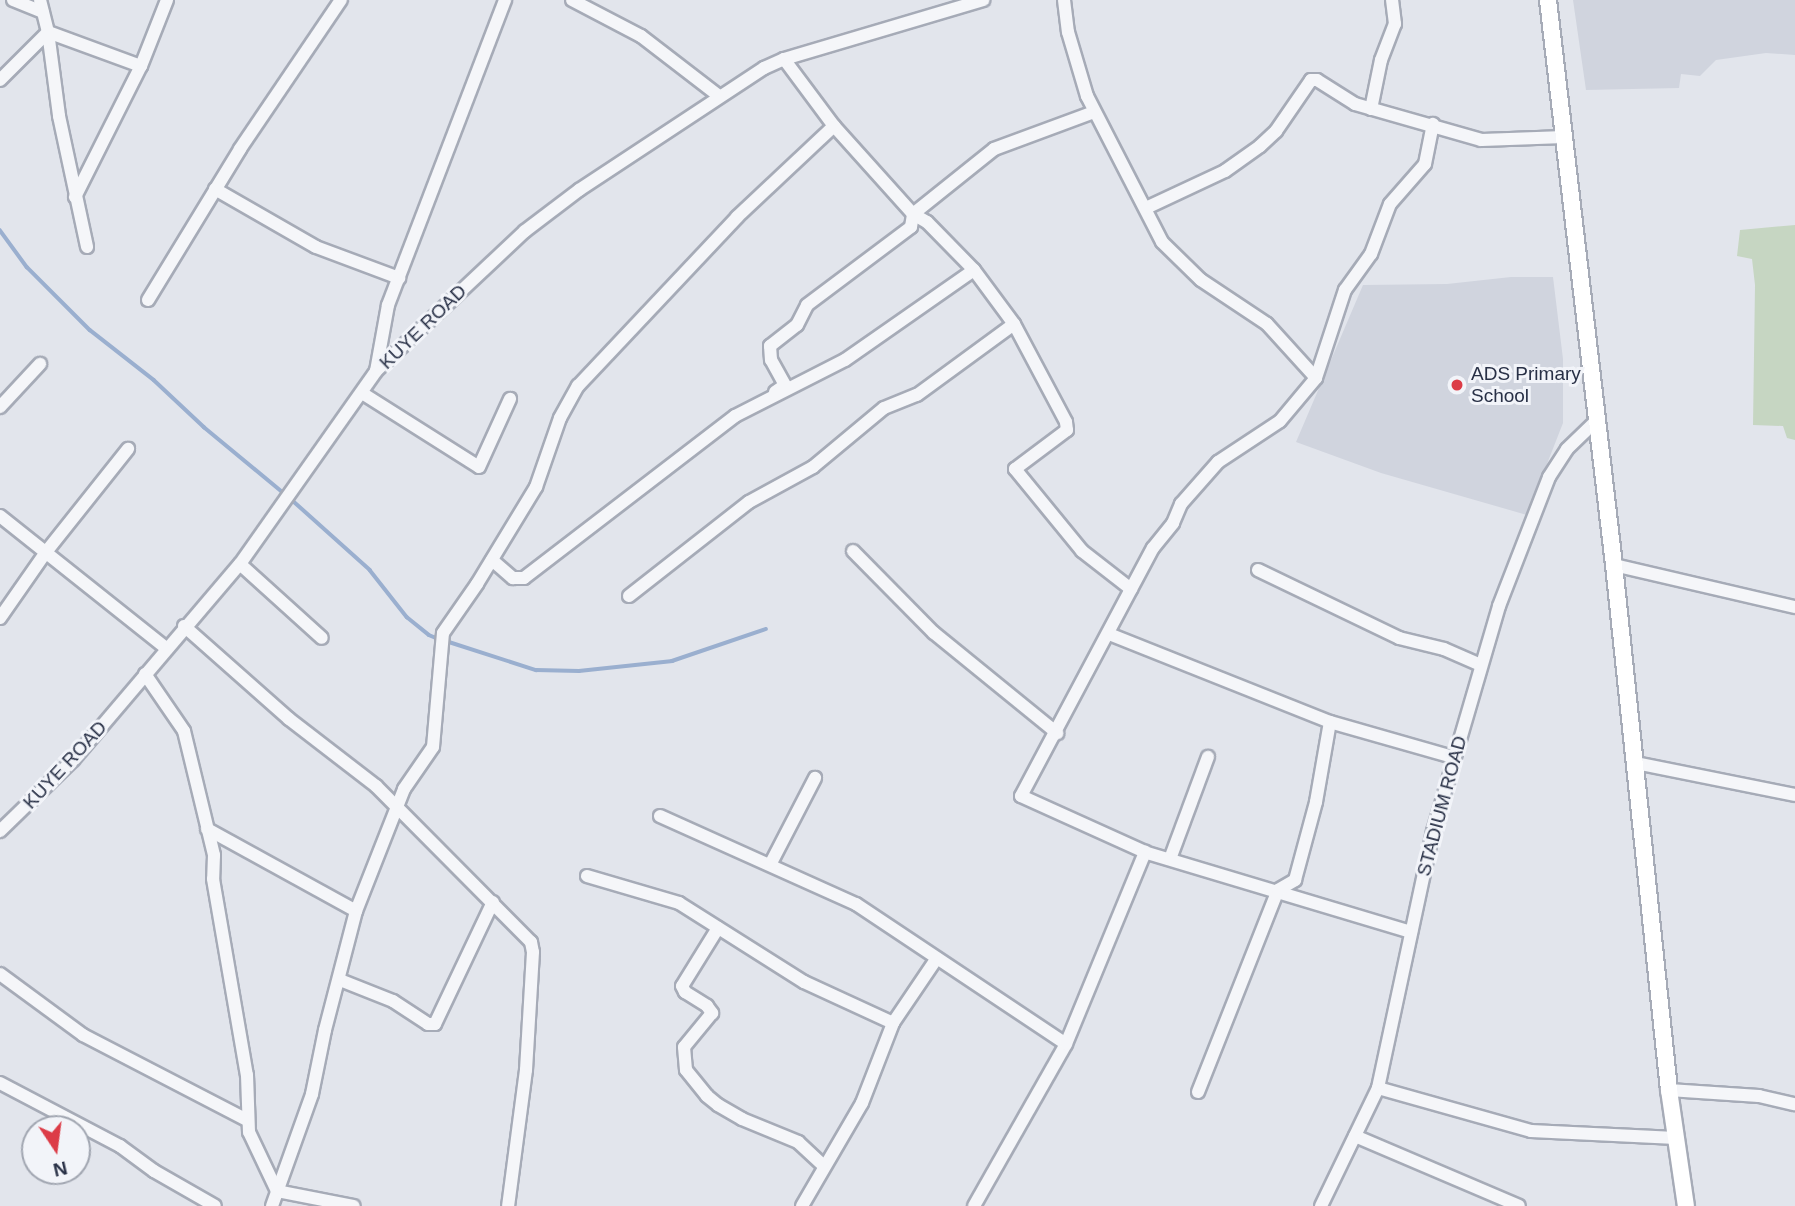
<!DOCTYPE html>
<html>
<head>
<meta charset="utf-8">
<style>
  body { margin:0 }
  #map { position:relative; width:1795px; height:1206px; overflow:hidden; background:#e2e5ec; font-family:Helvetica,sans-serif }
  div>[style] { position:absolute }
  .built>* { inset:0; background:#d0d4de }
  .green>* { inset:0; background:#c6d6c2 }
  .stream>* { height:3.5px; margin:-1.75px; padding:0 1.75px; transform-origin:1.75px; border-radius:1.75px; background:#9aafcf }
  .roads { filter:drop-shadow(2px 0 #a6abb7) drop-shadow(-2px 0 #a6abb7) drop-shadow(0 2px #a6abb7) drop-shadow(0 -2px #a6abb7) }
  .minor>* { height:12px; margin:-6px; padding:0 6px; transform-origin:6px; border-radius:6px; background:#f5f6f9 }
  .major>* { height:16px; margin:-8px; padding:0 8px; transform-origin:8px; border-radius:8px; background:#fff }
  .dots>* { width:19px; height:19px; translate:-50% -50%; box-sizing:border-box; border:4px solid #f2f4f9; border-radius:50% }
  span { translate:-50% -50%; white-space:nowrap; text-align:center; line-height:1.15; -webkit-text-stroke:6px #f2f4f9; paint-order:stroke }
  .street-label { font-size:19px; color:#283046 }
  .poi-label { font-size:19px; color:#283046 }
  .left { translate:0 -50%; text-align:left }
  .north { position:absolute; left:21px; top:1115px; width:70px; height:70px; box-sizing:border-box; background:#f2f4f9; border:2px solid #a1a6b1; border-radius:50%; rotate:167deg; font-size:19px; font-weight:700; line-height:28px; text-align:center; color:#283046 }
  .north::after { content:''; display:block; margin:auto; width:24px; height:32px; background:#dc3c47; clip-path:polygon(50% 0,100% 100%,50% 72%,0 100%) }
</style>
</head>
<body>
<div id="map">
  <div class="built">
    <i style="clip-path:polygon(1573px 0,1795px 0,1795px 55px,1766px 53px,1716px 60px,1700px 76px,1681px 74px,1679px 88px,1586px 90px)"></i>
    <i style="clip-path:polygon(1511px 277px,1553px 277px,1563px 359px,1563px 423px,1527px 515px,1381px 473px,1296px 442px,1363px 285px,1447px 284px)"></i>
  </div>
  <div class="green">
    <i style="clip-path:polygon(1795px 225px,1795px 440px,1787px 438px,1783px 426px,1753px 425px,1755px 285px,1752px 259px,1737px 256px,1740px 230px)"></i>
  </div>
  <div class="stream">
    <i style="left:0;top:230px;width:46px;rotate:53.9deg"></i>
    <i style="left:27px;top:267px;width:89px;rotate:45deg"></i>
    <i style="left:90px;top:330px;width:81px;rotate:38deg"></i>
    <i style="left:154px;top:380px;width:69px;rotate:43.2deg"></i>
    <i style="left:204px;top:427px;width:105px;rotate:39.6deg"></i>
    <i style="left:291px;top:499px;width:106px;rotate:41.9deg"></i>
    <i style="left:370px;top:570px;width:60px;rotate:51.8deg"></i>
    <i style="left:407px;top:617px;width:28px;rotate:39deg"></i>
    <i style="left:429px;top:635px;width:11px;rotate:22deg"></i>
    <i style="left:446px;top:641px;width:95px;rotate:17.9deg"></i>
    <i style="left:536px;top:670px;width:43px;rotate:1.3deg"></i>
    <i style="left:579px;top:671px;width:94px;rotate:-6.1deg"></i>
    <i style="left:672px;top:661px;width:99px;rotate:-18.8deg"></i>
  </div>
  <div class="roads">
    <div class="minor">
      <i style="left:13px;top:0;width:32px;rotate:22deg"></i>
      <i style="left:40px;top:0;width:33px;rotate:76deg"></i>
      <i style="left:48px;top:32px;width:85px;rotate:82.5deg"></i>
      <i style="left:59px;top:116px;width:134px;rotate:77.9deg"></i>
      <i style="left:572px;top:0;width:78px;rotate:27.6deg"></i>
      <i style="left:641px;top:36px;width:98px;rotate:37.6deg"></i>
      <i style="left:1064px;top:0;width:32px;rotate:83deg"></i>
      <i style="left:1068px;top:32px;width:67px;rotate:73.5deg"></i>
      <i style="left:1087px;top:96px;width:164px;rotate:62.8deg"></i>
      <i style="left:1162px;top:242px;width:54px;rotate:44.3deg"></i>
      <i style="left:1201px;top:280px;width:79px;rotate:33.7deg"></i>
      <i style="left:1267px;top:324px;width:73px;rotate:47.8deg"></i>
      <i style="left:784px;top:59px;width:84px;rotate:53.3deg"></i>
      <i style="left:834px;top:126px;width:118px;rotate:48.1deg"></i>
      <i style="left:913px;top:214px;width:16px;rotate:30deg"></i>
      <i style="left:927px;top:222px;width:67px;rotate:45.6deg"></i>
      <i style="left:974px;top:270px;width:67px;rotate:53.5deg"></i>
      <i style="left:1014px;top:324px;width:111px;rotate:62deg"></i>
      <i style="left:1066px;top:422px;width:8px;rotate:83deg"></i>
      <i style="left:1067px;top:430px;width:65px;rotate:143.1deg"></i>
      <i style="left:1015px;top:469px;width:106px;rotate:50.7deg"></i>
      <i style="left:1082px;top:551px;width:62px;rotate:37.8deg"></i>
      <i style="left:0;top:80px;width:68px;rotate:-45deg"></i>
      <i style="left:48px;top:32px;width:99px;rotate:20.1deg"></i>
      <i style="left:1371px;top:109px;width:50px;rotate:-78.5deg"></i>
      <i style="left:1381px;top:60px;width:39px;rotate:-69deg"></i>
      <i style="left:1395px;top:24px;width:24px;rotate:-97deg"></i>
      <i style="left:215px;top:189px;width:116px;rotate:29.9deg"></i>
      <i style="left:316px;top:247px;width:89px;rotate:20.5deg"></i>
      <i style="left:75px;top:197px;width:147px;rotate:-63.3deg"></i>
      <i style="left:141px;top:66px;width:71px;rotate:-68.5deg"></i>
      <i style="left:1146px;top:208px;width:87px;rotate:-25.1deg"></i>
      <i style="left:1225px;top:171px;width:43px;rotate:-35.5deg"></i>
      <i style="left:1260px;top:146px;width:22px;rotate:-43deg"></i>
      <i style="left:1276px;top:131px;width:62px;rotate:-55.5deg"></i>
      <i style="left:1311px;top:80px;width:6px"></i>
      <i style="left:1317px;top:80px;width:45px;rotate:32.3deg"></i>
      <i style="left:1355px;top:104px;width:131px;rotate:15.9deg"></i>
      <i style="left:1481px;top:140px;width:84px;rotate:-2deg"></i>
      <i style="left:148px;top:300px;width:177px;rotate:-58.6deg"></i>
      <i style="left:240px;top:149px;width:180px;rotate:-55.9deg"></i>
      <i style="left:376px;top:371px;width:67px;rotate:-79.7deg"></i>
      <i style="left:388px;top:305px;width:327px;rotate:-69deg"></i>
      <i style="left:775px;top:392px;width:12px;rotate:-35deg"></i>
      <i style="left:785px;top:385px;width:29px;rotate:-119deg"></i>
      <i style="left:771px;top:360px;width:14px;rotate:-94deg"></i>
      <i style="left:770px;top:346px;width:34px;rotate:-38deg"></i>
      <i style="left:797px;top:325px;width:22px;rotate:-63deg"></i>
      <i style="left:807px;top:305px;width:130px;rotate:-36.9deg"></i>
      <i style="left:911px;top:227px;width:13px;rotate:-81deg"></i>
      <i style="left:913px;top:214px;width:104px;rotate:-38.7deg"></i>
      <i style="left:994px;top:149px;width:107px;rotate:-20.3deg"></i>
      <i style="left:362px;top:393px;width:138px;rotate:32.3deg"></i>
      <i style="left:479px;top:467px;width:75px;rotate:-65.5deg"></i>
      <i style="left:0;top:407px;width:59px;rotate:-47.1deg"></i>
      <i style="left:0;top:516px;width:212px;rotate:38.5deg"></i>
      <i style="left:853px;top:551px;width:115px;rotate:45.4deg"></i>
      <i style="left:934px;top:633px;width:159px;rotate:39.1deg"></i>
      <i style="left:492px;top:560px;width:28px;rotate:41deg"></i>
      <i style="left:513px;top:578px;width:11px"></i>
      <i style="left:524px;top:578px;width:266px;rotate:-37.5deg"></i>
      <i style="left:735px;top:416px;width:123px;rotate:-27deg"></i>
      <i style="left:845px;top:360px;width:157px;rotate:-34.9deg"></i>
      <i style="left:240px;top:564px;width:110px;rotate:42.1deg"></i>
      <i style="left:1614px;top:565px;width:186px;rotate:13.1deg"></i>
      <i style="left:1258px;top:570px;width:157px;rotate:25.7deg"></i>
      <i style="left:1399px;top:638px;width:46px;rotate:13.7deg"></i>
      <i style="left:1444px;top:649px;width:40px;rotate:23.4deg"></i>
      <i style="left:629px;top:596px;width:152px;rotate:-38.1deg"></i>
      <i style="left:749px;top:502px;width:73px;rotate:-28.7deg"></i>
      <i style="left:813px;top:467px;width:92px;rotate:-39.7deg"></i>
      <i style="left:884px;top:408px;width:35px;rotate:-22deg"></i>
      <i style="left:917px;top:395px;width:120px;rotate:-36.2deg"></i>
      <i style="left:0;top:618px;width:80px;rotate:-55.1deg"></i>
      <i style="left:46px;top:552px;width:132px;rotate:-51.5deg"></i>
      <i style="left:184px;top:626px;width:140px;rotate:41.5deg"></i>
      <i style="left:289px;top:719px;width:110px;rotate:37.6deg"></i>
      <i style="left:376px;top:786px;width:220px;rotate:45.2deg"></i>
      <i style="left:531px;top:942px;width:10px;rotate:79deg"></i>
      <i style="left:533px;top:952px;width:118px;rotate:93.4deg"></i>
      <i style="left:526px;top:1070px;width:137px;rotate:97.5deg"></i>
      <i style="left:1109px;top:634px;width:238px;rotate:21.7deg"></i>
      <i style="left:1330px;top:722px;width:128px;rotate:15.9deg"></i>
      <i style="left:145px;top:674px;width:69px;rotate:55.6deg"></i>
      <i style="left:184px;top:731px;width:128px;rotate:76.4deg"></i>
      <i style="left:214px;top:855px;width:24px;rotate:92deg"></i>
      <i style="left:213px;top:879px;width:199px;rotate:80.2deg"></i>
      <i style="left:247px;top:1075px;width:57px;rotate:88deg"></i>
      <i style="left:249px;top:1132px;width:65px;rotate:64.6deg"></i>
      <i style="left:277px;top:1191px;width:78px;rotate:11deg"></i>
      <i style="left:1636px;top:763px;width:162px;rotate:11.4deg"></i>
      <i style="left:660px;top:816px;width:215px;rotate:24.2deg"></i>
      <i style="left:856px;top:904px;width:252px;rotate:33.7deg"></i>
      <i style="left:207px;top:829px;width:170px;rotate:28.8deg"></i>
      <i style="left:0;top:831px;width:102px;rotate:-44.2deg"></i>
      <i style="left:73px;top:760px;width:257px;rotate:-49.6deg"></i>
      <i style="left:240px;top:564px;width:236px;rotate:-54.8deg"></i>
      <i style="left:376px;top:371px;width:204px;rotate:-43.2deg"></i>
      <i style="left:525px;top:231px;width:68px;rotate:-37.2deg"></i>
      <i style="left:579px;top:190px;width:222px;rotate:-33.4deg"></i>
      <i style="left:764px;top:68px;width:22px;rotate:-24deg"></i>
      <i style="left:784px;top:59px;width:208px;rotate:-16.5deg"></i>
      <i style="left:1170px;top:859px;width:109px;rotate:-69.6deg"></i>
      <i style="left:771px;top:863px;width:96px;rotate:-62.6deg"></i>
      <i style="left:587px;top:876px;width:96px;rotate:16.4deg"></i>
      <i style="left:679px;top:903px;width:148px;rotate:32.3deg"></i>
      <i style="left:804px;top:982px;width:98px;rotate:24.7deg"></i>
      <i style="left:718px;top:928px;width:68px;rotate:121.8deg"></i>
      <i style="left:682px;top:986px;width:7px;rotate:63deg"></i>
      <i style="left:685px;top:992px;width:26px;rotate:32deg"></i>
      <i style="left:707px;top:1006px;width:9px;rotate:54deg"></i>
      <i style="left:712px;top:1013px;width:44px;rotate:129.5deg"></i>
      <i style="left:684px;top:1047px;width:23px;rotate:85deg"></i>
      <i style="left:686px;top:1070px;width:33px;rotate:51deg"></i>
      <i style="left:707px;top:1096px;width:14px;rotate:39deg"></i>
      <i style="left:718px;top:1105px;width:28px;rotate:30deg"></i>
      <i style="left:742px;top:1119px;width:61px;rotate:22.3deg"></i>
      <i style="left:798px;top:1142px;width:34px;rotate:43deg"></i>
      <i style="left:1411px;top:932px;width:278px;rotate:-163.3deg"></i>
      <i style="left:1145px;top:852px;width:136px;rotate:-155.7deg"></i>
      <i style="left:1021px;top:796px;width:281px;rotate:-62deg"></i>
      <i style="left:1153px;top:548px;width:32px;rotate:-51deg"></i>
      <i style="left:1173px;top:523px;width:21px;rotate:-67deg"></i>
      <i style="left:1181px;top:504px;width:56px;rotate:-48.6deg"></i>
      <i style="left:1218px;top:462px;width:74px;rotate:-33.5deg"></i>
      <i style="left:1280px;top:421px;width:56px;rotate:-50.1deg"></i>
      <i style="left:1316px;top:378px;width:93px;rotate:-71.8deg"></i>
      <i style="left:1345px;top:290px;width:44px;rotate:-54.2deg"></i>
      <i style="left:1371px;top:254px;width:53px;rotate:-69.2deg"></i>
      <i style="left:1390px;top:204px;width:53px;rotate:-48.8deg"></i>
      <i style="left:1425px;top:164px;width:41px;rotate:-78.7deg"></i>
      <i style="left:0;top:974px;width:103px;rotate:36.3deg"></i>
      <i style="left:83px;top:1035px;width:185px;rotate:27.4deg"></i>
      <i style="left:340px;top:980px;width:57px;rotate:21.6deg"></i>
      <i style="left:393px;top:1001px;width:42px;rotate:33.3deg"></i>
      <i style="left:428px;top:1024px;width:7px"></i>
      <i style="left:435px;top:1024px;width:135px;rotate:-64.6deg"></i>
      <i style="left:0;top:1083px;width:136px;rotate:27.7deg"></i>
      <i style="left:120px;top:1146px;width:42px;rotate:36.3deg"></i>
      <i style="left:154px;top:1171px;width:70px;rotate:29.8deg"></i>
      <i style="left:1378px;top:1088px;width:159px;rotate:15.7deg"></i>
      <i style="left:1531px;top:1131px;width:145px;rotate:2.8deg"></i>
      <i style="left:1669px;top:1090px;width:90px;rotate:3.8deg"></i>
      <i style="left:1759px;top:1096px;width:37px;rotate:13deg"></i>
      <i style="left:1198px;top:1092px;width:217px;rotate:-68.4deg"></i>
      <i style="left:1278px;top:890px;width:20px;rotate:-30deg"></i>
      <i style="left:1295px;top:880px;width:81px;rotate:-74.9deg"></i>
      <i style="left:1316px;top:802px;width:81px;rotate:-80.1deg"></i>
      <i style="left:1355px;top:1136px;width:178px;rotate:23.1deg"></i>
      <i style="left:272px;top:1206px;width:119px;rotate:-70.3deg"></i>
      <i style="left:312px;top:1094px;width:65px;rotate:-78.5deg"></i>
      <i style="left:325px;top:1030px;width:123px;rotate:-75.4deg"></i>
      <i style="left:356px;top:911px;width:131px;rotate:-68.5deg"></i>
      <i style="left:404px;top:789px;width:51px;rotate:-55.4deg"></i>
      <i style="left:433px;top:747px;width:114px;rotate:-85deg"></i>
      <i style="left:443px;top:633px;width:60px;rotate:-55.2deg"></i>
      <i style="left:477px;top:584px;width:114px;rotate:-58.7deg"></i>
      <i style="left:536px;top:487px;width:73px;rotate:-70.8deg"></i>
      <i style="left:560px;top:418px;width:37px;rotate:-61deg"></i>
      <i style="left:578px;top:386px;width:232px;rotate:-46.7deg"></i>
      <i style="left:737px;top:217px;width:133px;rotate:-43.2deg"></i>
      <i style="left:802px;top:1206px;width:119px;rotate:-59.8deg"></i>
      <i style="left:862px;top:1103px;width:86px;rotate:-68.8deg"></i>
      <i style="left:893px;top:1023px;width:78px;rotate:-55.9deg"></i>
      <i style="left:974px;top:1206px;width:186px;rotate:-60.4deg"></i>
      <i style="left:1066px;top:1044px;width:208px;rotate:-67.6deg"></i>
      <i style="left:1321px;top:1206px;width:131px;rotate:-64.2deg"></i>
      <i style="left:1378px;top:1088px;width:262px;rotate:-77.9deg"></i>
      <i style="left:1433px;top:832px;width:235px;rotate:-73.7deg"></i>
      <i style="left:1499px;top:606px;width:138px;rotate:-68.8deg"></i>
      <i style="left:1549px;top:477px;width:33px;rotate:-57deg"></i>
      <i style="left:1567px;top:449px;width:40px;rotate:-44deg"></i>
    </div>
    <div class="major">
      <i style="left:1548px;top:0;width:569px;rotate:83.34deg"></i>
      <i style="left:1614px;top:565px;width:528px;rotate:84.02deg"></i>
      <i style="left:1669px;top:1090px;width:117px;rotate:81.7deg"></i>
    </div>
  </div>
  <div class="dots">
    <i style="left:1457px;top:385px;background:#dc3c47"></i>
  </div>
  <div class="street-label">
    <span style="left:423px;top:327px;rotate:-44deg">KUYE ROAD</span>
    <span style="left:65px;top:765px;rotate:-47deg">KUYE ROAD</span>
    <span style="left:1442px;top:806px;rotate:-75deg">STADIUM ROAD</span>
  </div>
  <div class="poi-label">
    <span class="left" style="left:1471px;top:385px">ADS Primary<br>School</span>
  </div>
  <div class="north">N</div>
</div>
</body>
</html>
